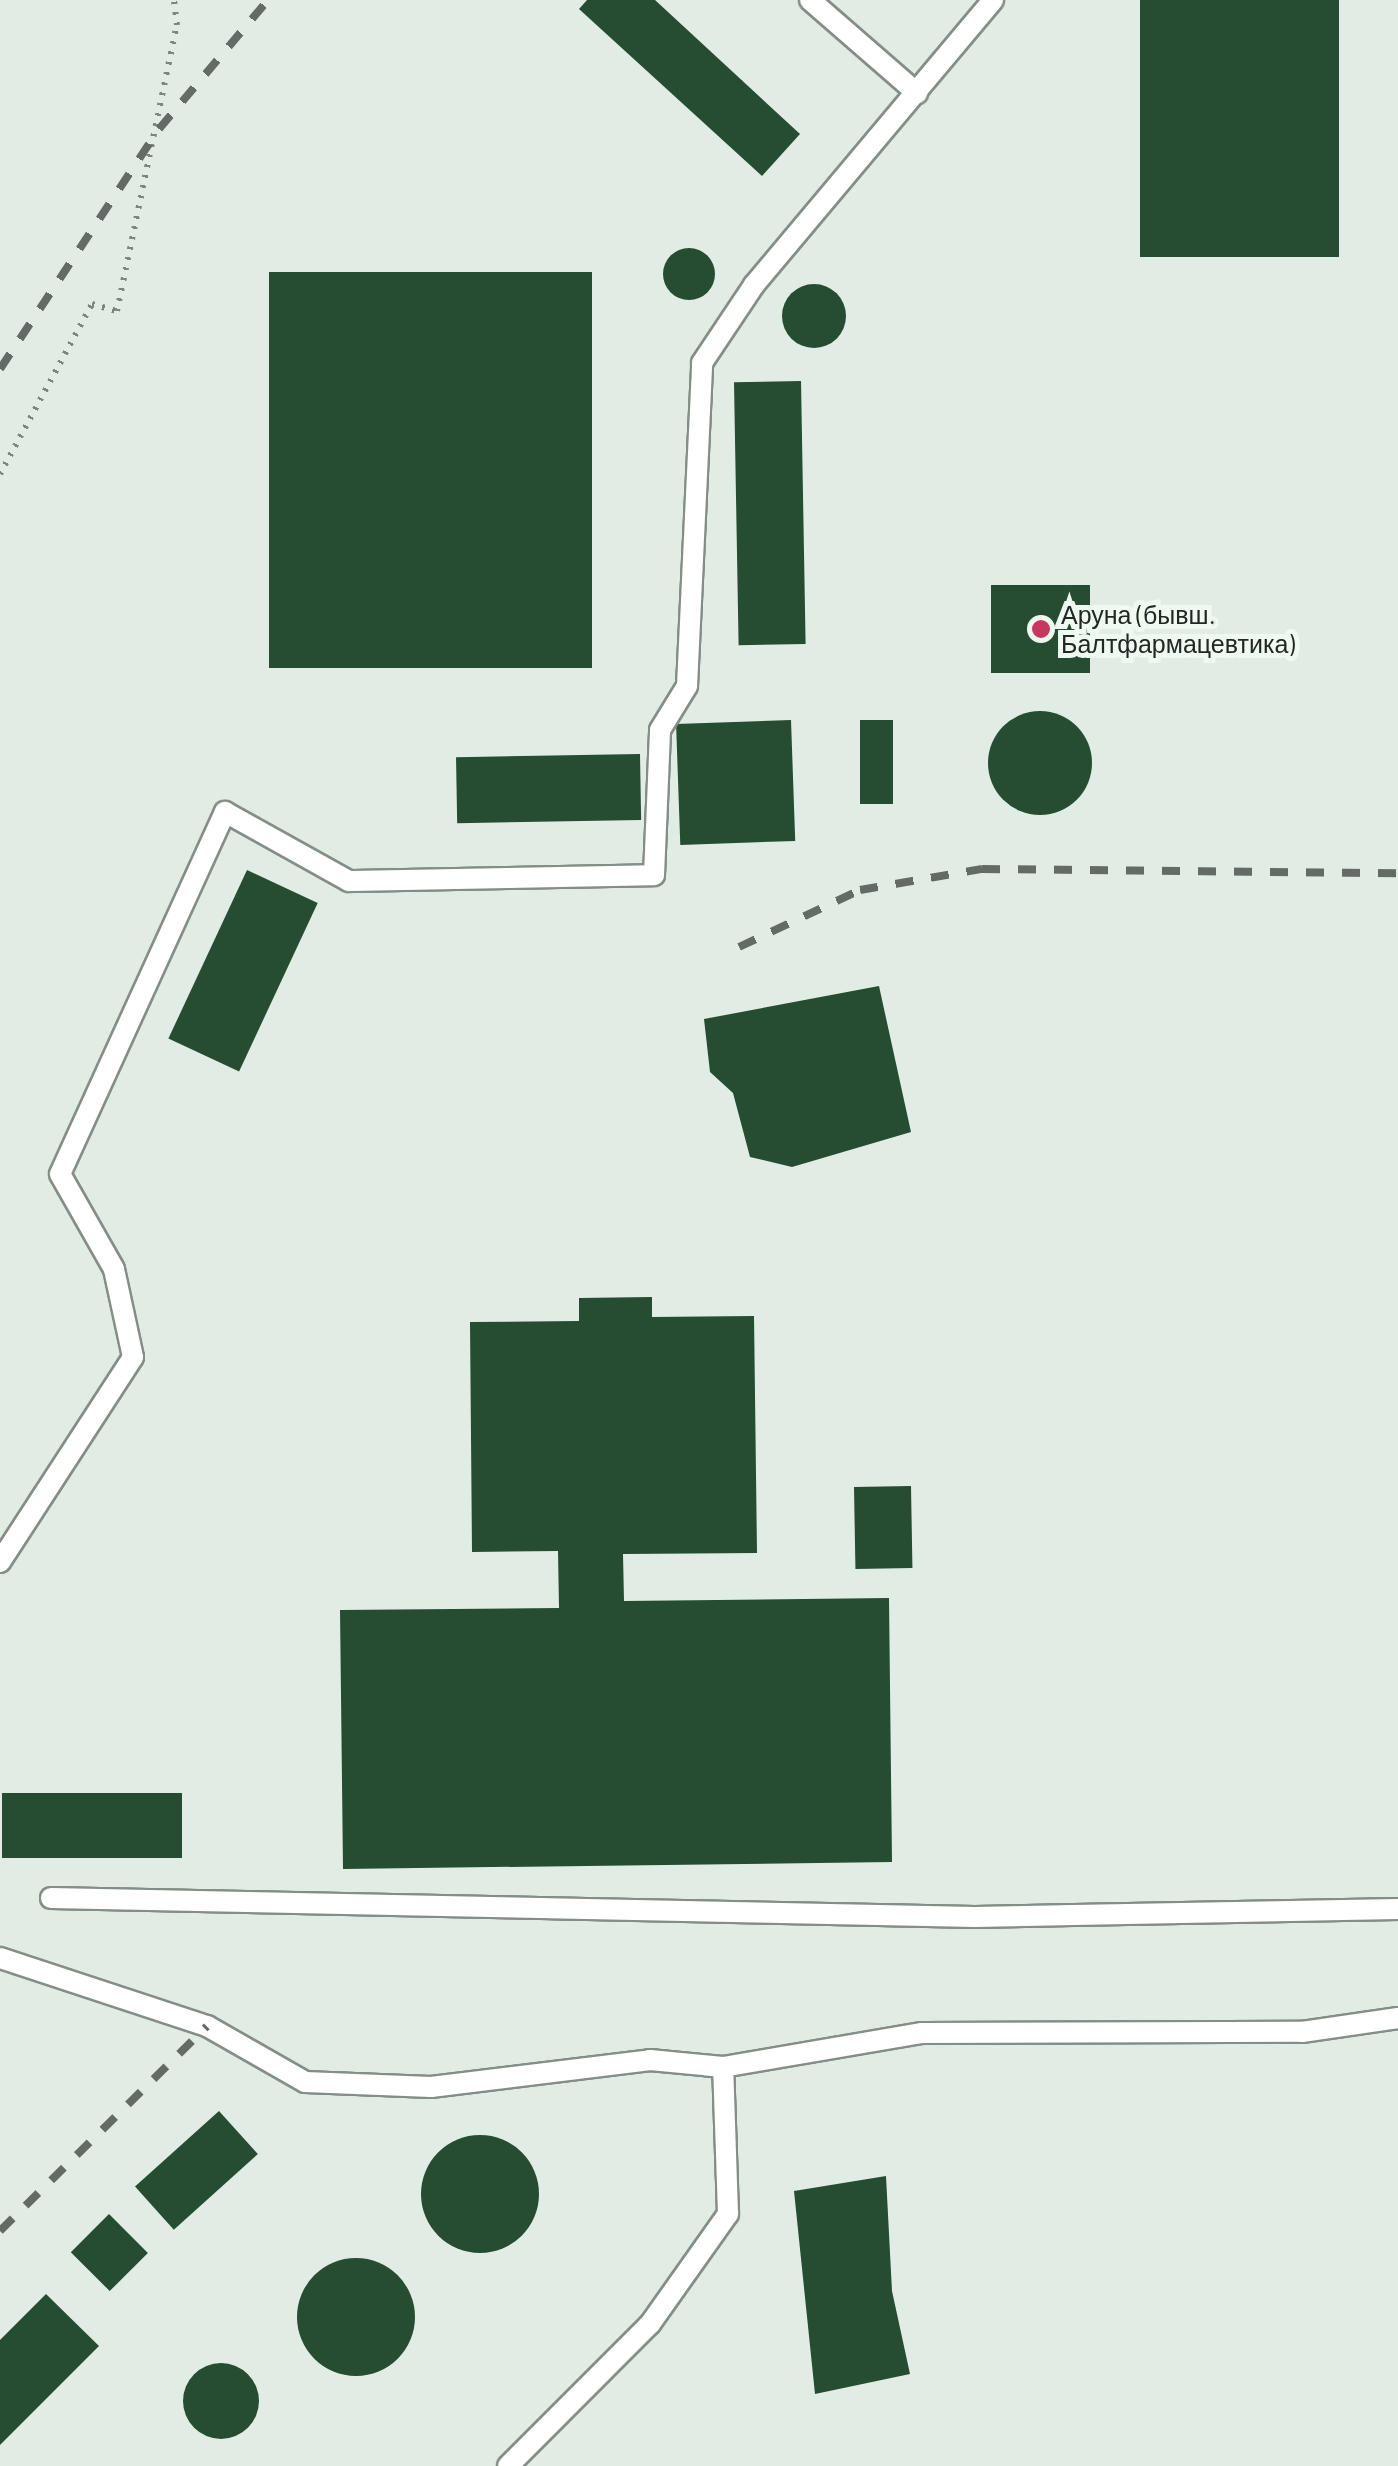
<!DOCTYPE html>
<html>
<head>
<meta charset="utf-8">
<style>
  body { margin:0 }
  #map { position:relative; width:1398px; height:2466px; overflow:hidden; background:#e1ede4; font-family:Barlow,sans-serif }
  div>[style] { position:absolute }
  .building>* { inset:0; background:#264c31; transform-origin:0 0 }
  .round { border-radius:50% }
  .path>* { height:6px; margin-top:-3px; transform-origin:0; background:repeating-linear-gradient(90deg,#7e8580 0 2.5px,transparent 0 10.5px) }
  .roads { filter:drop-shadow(2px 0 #848e86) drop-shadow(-2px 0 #848e86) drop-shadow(0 2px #848e86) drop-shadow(0 -2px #848e86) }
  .service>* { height:20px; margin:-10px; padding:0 10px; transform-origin:10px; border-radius:10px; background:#fff }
  .rail>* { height:8px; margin-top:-4px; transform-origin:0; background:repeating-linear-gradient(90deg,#646b66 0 18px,transparent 0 36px) }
  .dots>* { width:28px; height:28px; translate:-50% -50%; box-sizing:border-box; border:5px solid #eefaf1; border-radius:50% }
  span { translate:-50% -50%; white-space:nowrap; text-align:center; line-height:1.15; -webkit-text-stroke:10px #eefaf1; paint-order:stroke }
  .poi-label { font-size:25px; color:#232724 }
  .left { translate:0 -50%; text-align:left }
</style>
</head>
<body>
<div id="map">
  <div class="building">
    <i style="clip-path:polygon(587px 0,655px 0,800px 134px,762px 176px,579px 9px)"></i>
    <i style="left:1140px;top:0;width:199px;height:257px"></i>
    <i class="round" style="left:663px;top:248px;width:52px;height:52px"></i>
    <i style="left:269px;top:272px;width:323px;height:396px"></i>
    <i class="round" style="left:782px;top:284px;width:64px;height:64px"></i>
    <i style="left:801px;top:381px;width:263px;height:67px;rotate:89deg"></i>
    <i style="left:991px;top:585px;width:99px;height:88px"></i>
    <i class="round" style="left:988px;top:711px;width:104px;height:104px"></i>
    <i style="left:791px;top:720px;width:121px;height:115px;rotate:88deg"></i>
    <i style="left:860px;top:720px;width:33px;height:84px"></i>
    <i style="left:640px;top:754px;width:66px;height:184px;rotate:89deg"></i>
    <i style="left:247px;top:870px;width:78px;height:186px;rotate:25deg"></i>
    <i style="clip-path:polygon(879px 986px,911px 1132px,792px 1167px,750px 1157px,733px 1093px,710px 1072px,704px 1019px)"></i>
    <i style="clip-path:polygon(652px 1297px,652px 1317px,754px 1316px,757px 1553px,623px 1554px,624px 1601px,889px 1598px,892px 1862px,343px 1869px,340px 1610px,559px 1608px,558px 1551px,472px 1552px,470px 1322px,579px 1321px,579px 1298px)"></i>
    <i style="left:911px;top:1486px;width:82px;height:57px;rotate:89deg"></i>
    <i style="left:2px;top:1793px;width:180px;height:65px"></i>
    <i style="left:219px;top:2111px;width:58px;height:113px;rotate:48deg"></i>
    <i class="round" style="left:421px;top:2135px;width:118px;height:118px"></i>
    <i style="clip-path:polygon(886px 2176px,892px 2291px,910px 2374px,815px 2394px,794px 2191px)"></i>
    <i style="left:109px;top:2214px;width:55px;height:54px;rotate:45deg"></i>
    <i class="round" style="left:297px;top:2258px;width:118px;height:118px"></i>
    <i style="clip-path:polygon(46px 2294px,99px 2346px,0 2445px,0 2340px)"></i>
    <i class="round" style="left:183px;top:2363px;width:76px;height:76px"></i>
  </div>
  <div class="path">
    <i style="left:0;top:474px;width:193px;rotate:-61.6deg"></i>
    <i style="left:92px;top:304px;width:26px;rotate:16deg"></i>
    <i style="left:117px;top:311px;width:292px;rotate:-78.2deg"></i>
    <i style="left:177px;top:25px;width:25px;rotate:-97deg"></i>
  </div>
  <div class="roads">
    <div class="service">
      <i style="left:810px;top:0;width:142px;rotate:41deg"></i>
      <i style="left:0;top:1562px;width:244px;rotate:-57deg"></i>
      <i style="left:133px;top:1357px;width:90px;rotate:-102.2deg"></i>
      <i style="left:114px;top:1269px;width:109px;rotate:-119.6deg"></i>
      <i style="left:60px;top:1174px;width:398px;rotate:-65.5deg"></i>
      <i style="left:225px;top:812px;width:142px;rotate:29.1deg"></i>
      <i style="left:349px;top:881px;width:305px;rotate:-1.1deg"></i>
      <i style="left:654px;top:875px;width:145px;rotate:-87.6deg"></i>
      <i style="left:660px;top:730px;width:52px;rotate:-58.5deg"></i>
      <i style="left:687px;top:686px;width:323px;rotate:-87.3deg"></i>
      <i style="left:702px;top:363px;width:94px;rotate:-56.3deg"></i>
      <i style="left:754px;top:285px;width:372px;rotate:-50deg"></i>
      <i style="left:51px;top:1898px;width:924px;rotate:1.18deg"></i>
      <i style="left:975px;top:1917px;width:423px;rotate:-1.1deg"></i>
      <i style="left:0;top:1958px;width:218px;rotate:18.2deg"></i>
      <i style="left:207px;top:2026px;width:113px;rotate:29.7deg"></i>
      <i style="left:305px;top:2082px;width:126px;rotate:2.3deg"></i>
      <i style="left:431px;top:2087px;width:221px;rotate:-7deg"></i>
      <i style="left:650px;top:2060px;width:73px;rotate:5.5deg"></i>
      <i style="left:723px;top:2067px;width:202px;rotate:-9.7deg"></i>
      <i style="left:922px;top:2033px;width:380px;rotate:-0.2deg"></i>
      <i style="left:1302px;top:2032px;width:97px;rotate:-8.3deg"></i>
      <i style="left:508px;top:2466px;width:201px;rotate:-45deg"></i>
      <i style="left:650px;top:2324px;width:135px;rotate:-54.7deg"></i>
      <i style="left:728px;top:2214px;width:147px;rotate:-91.9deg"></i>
    </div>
  </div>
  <div class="rail">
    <i style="left:0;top:369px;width:288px;rotate:-56.5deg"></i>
    <i style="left:159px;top:129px;width:169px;rotate:-49.8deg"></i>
    <i style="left:739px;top:947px;width:134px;rotate:-25.2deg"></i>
    <i style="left:860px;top:890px;width:124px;rotate:-9.8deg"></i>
    <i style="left:982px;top:869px;width:416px;rotate:0.6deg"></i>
    <i style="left:0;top:2231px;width:291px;rotate:-44.7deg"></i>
  </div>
  <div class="dots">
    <i style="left:1041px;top:629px;background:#c73860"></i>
  </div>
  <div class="poi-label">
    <span class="left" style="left:1061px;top:629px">Аруна (бывш.<br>Балтфармацевтика)</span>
  </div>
</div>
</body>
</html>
